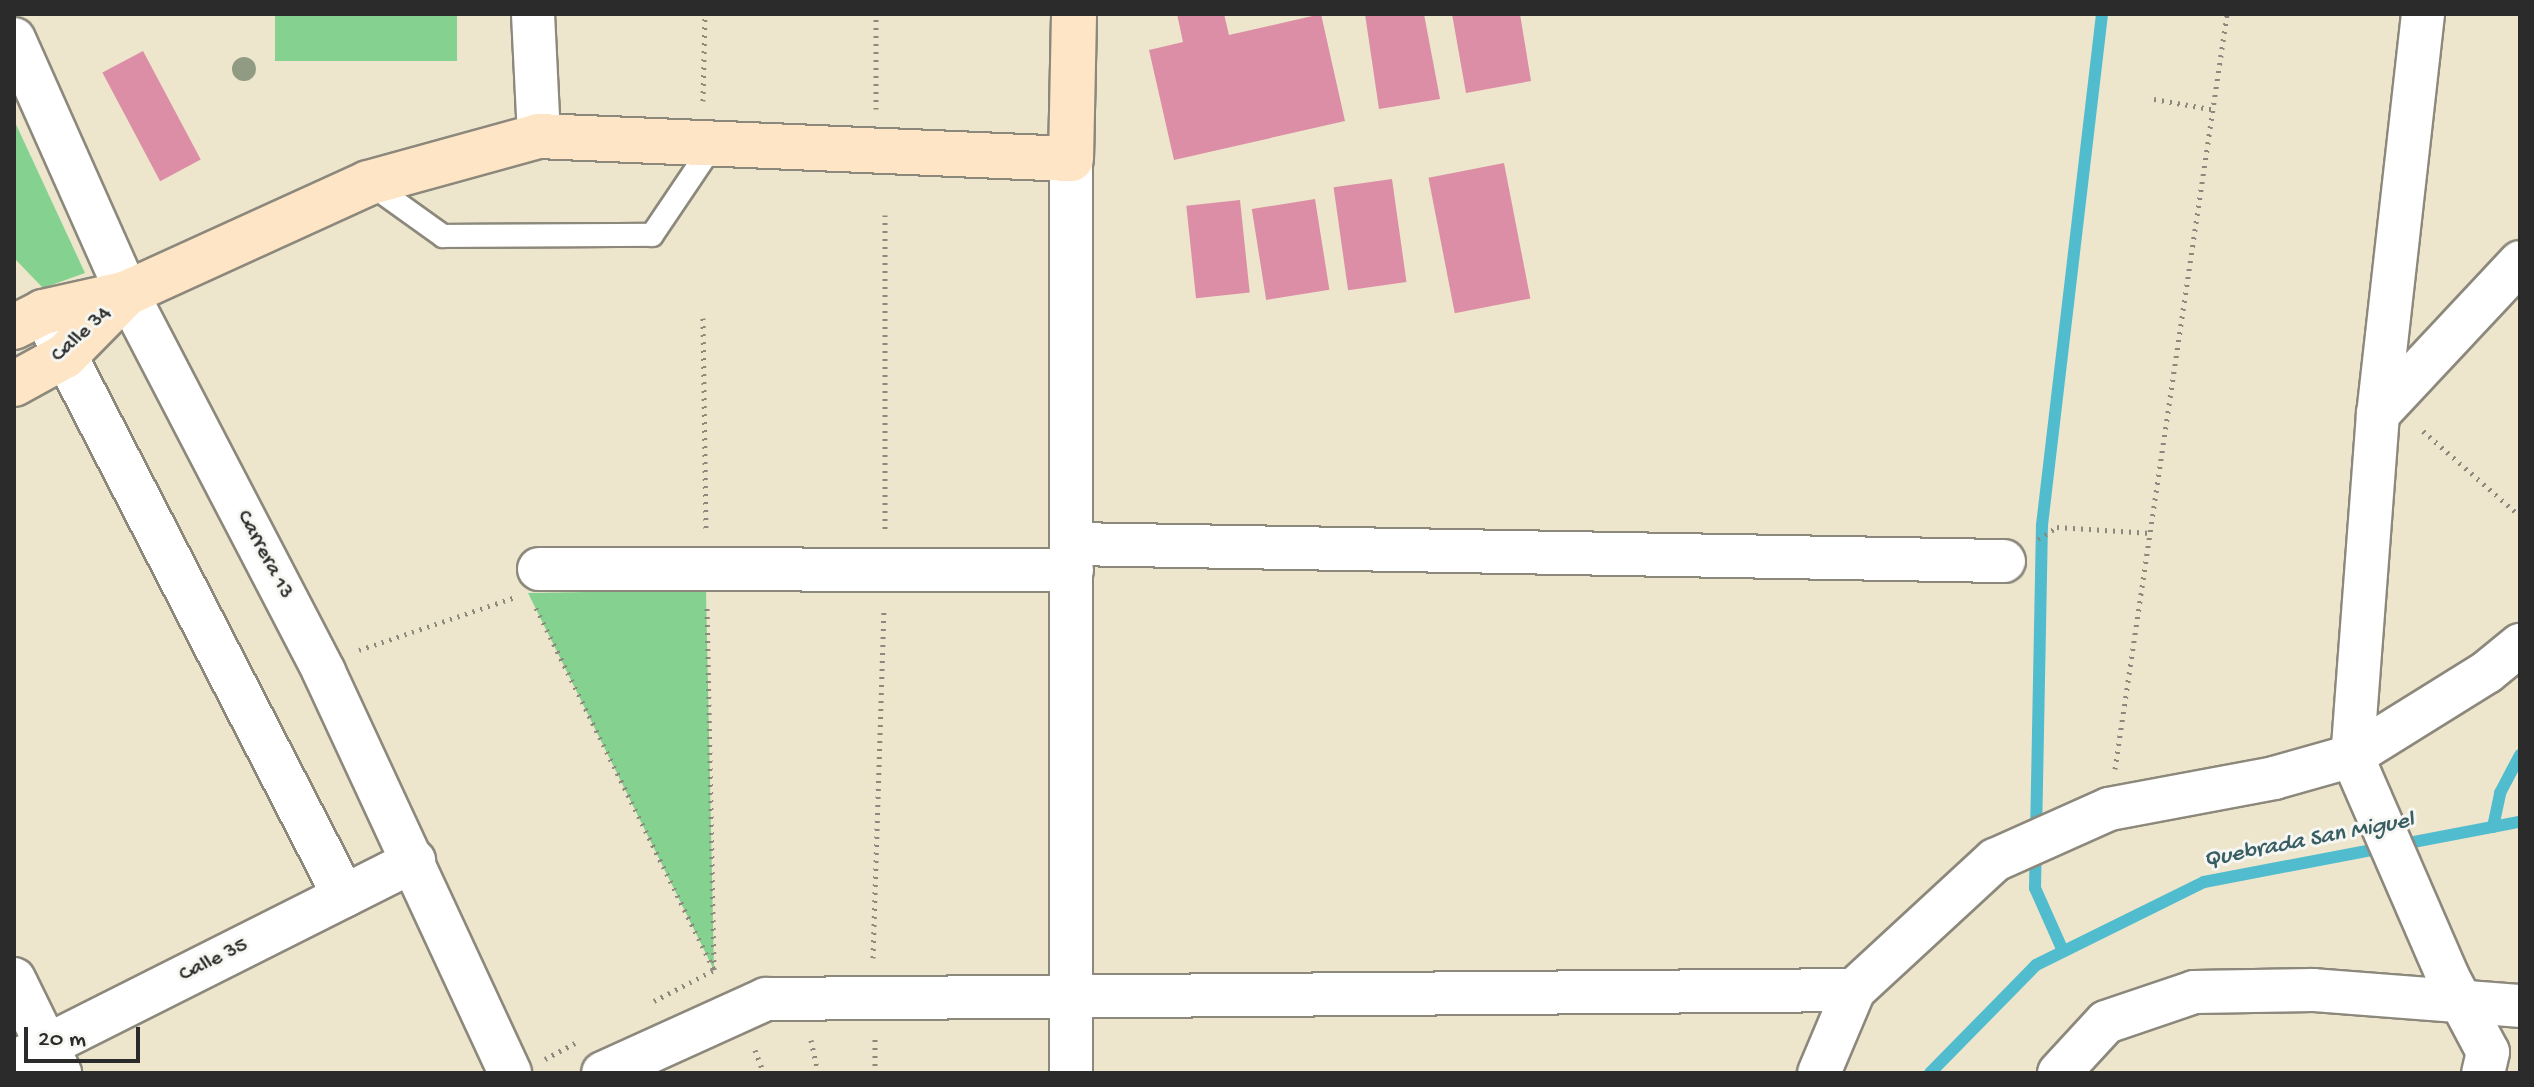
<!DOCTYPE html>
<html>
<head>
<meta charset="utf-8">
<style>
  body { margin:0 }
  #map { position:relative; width:2534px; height:1087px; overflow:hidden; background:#ede6cd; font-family:"Gochi Hand",sans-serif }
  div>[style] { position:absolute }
  .green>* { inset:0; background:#85d290; transform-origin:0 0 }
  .stream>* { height:12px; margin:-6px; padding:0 6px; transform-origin:6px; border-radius:6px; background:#51bccd }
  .building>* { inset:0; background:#dc8ea6; transform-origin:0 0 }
  .path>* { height:5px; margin-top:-2.5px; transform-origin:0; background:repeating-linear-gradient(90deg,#8c887c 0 2px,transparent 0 8px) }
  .roads { filter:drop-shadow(2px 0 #8c887c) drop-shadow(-2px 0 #8c887c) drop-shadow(0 2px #8c887c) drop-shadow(0 -2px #8c887c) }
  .lane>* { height:22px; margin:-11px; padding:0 11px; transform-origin:11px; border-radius:11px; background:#fff }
  .street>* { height:42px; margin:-21px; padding:0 21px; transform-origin:21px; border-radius:21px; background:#fff }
  .secondary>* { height:44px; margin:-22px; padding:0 22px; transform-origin:22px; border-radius:22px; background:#fee5c5 }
  .trees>* { width:24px; height:24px; margin:-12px; border-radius:50%; background:#919b84 }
  span { translate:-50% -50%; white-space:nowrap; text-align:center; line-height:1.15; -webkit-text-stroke:6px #f6f6f2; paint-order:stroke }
  .street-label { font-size:22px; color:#2b2b2b }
  .water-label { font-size:24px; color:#385e64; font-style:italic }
  .frame { position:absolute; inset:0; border:16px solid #2b2b2b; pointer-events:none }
  .scale { position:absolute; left:24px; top:1027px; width:116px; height:36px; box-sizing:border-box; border:4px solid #2b2b2b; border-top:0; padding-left:10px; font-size:24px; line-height:28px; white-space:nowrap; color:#2b2b2b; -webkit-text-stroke:6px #f6f6f2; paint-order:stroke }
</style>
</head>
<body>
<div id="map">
  <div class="green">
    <i style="left:275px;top:14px;width:182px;height:47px"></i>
    <i style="clip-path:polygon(14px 120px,85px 273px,43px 288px,14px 258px)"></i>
    <i style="clip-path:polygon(706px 590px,714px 970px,528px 593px)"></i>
  </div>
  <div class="stream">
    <i style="left:2493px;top:827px;width:35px;rotate:-78deg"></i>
    <i style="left:2500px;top:793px;width:43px;rotate:-62.2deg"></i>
    <i style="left:2063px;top:951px;width:69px;rotate:-114deg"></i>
    <i style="left:2035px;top:888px;width:363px;rotate:-88.9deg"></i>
    <i style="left:2042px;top:525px;width:515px;rotate:-83.3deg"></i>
    <i style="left:1930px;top:1073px;width:151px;rotate:-45.5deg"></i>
    <i style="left:2036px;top:965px;width:187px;rotate:-26.3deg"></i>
    <i style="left:2204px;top:882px;width:322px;rotate:-10.8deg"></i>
  </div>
  <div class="building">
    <i style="clip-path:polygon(1177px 14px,1224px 14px,1229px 35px,1321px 14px,1345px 121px,1174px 160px,1149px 50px,1183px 42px)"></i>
    <i style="clip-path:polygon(1365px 14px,1424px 14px,1440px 99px,1379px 109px)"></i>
    <i style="clip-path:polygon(1452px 14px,1520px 14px,1531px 81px,1466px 93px)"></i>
    <i style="left:143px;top:51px;width:123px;height:46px;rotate:62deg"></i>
    <i style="left:1504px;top:163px;width:138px;height:77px;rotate:79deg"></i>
    <i style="left:1392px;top:179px;width:104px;height:59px;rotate:82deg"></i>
    <i style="left:1315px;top:199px;width:92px;height:64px;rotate:81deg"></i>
    <i style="left:1240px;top:200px;width:93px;height:54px;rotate:84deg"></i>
  </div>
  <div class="path">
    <i style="left:2154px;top:99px;width:63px;rotate:10.1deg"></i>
    <i style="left:703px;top:101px;width:87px;rotate:-88.7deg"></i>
    <i style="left:876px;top:109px;width:95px;rotate:-90deg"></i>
    <i style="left:885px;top:215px;width:315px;rotate:90deg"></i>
    <i style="left:703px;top:318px;width:211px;rotate:89.2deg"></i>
    <i style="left:2423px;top:431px;width:129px;rotate:41.2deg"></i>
    <i style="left:2038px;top:539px;width:22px;rotate:-32deg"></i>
    <i style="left:2057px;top:527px;width:94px;rotate:3.7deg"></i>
    <i style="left:536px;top:608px;width:403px;rotate:63.8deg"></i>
    <i style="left:714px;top:970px;width:363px;rotate:-91.1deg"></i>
    <i style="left:359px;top:650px;width:163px;rotate:-18.7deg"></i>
    <i style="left:2115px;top:769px;width:763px;rotate:-81.56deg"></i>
    <i style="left:873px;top:958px;width:350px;rotate:-88.2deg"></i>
    <i style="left:654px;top:1001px;width:68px;rotate:-27.3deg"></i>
    <i style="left:811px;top:1040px;width:34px;rotate:78deg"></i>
    <i style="left:755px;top:1050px;width:25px;rotate:69deg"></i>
    <i style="left:545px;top:1059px;width:34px;rotate:-28deg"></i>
    <i style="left:875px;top:1073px;width:35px;rotate:-90deg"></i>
  </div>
  <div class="roads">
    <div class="lane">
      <i style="left:369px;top:183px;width:91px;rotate:35.6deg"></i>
      <i style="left:443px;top:236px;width:209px;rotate:-0.3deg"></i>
      <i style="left:652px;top:235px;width:111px;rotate:-56deg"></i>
    </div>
    <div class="street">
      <i style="left:533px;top:14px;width:122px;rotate:87.2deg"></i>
      <i style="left:2423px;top:14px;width:403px;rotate:96.4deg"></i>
      <i style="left:2378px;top:414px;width:343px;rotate:94.3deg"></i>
      <i style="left:2352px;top:756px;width:239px;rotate:66.5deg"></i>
      <i style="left:2447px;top:975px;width:87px;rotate:62deg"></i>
      <i style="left:2488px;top:1052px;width:22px;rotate:103deg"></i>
      <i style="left:14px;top:39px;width:278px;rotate:66deg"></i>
      <i style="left:127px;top:293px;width:427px;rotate:62.5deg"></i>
      <i style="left:324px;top:672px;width:442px;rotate:65.1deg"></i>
      <i style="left:43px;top:312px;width:657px;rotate:62.73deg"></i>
      <i style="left:2378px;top:414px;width:208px;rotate:-46.9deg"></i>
      <i style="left:1073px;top:544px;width:931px;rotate:1.05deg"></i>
      <i style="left:539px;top:569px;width:533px;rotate:0.11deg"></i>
      <i style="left:14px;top:979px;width:105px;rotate:63.9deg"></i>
      <i style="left:14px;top:1062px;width:448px;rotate:-26.7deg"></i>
      <i style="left:603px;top:1073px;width:179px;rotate:-24.4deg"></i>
      <i style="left:766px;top:999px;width:1088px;rotate:-0.47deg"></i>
      <i style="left:1071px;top:1073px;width:914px;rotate:-90deg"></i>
      <i style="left:1819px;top:1073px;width:90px;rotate:-67.1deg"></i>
      <i style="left:1854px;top:990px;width:192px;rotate:-42.7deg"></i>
      <i style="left:1995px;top:860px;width:125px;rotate:-24.1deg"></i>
      <i style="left:2109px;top:809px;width:168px;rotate:-10.6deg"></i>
      <i style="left:2274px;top:778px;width:81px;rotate:-15.8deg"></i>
      <i style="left:2352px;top:756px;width:159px;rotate:-31.9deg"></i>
      <i style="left:2487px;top:672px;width:43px;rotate:-39.3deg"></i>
      <i style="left:2059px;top:1073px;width:69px;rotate:-47.3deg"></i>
      <i style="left:2106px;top:1022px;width:93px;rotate:-18.8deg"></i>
      <i style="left:2194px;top:992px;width:119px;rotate:-1deg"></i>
      <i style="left:2313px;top:990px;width:208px;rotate:4.4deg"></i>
    </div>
    <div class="secondary">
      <i style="left:14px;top:327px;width:33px;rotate:-27deg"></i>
      <i style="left:43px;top:312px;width:86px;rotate:-12.7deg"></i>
      <i style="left:127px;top:293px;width:265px;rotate:-24.5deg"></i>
      <i style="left:368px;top:183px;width:177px;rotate:-15.4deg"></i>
      <i style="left:539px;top:136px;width:532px;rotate:2.48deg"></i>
      <i style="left:1071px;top:159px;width:145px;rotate:-88.8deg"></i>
      <i style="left:14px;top:384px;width:58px;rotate:-28.8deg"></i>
      <i style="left:65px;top:356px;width:88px;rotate:-45.5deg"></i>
    </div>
  </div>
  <div class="trees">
    <i style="left:244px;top:69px"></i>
  </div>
  <div class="street-label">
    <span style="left:82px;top:335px;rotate:-42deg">Calle 34</span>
    <span style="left:264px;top:555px;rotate:62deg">Carrera 13</span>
    <span style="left:214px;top:961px;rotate:-26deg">Calle 35</span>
  </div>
  <div class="water-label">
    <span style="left:2309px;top:841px;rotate:-11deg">Quebrada San Miguel</span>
  </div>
  <div class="frame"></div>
  <div class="scale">20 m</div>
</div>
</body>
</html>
